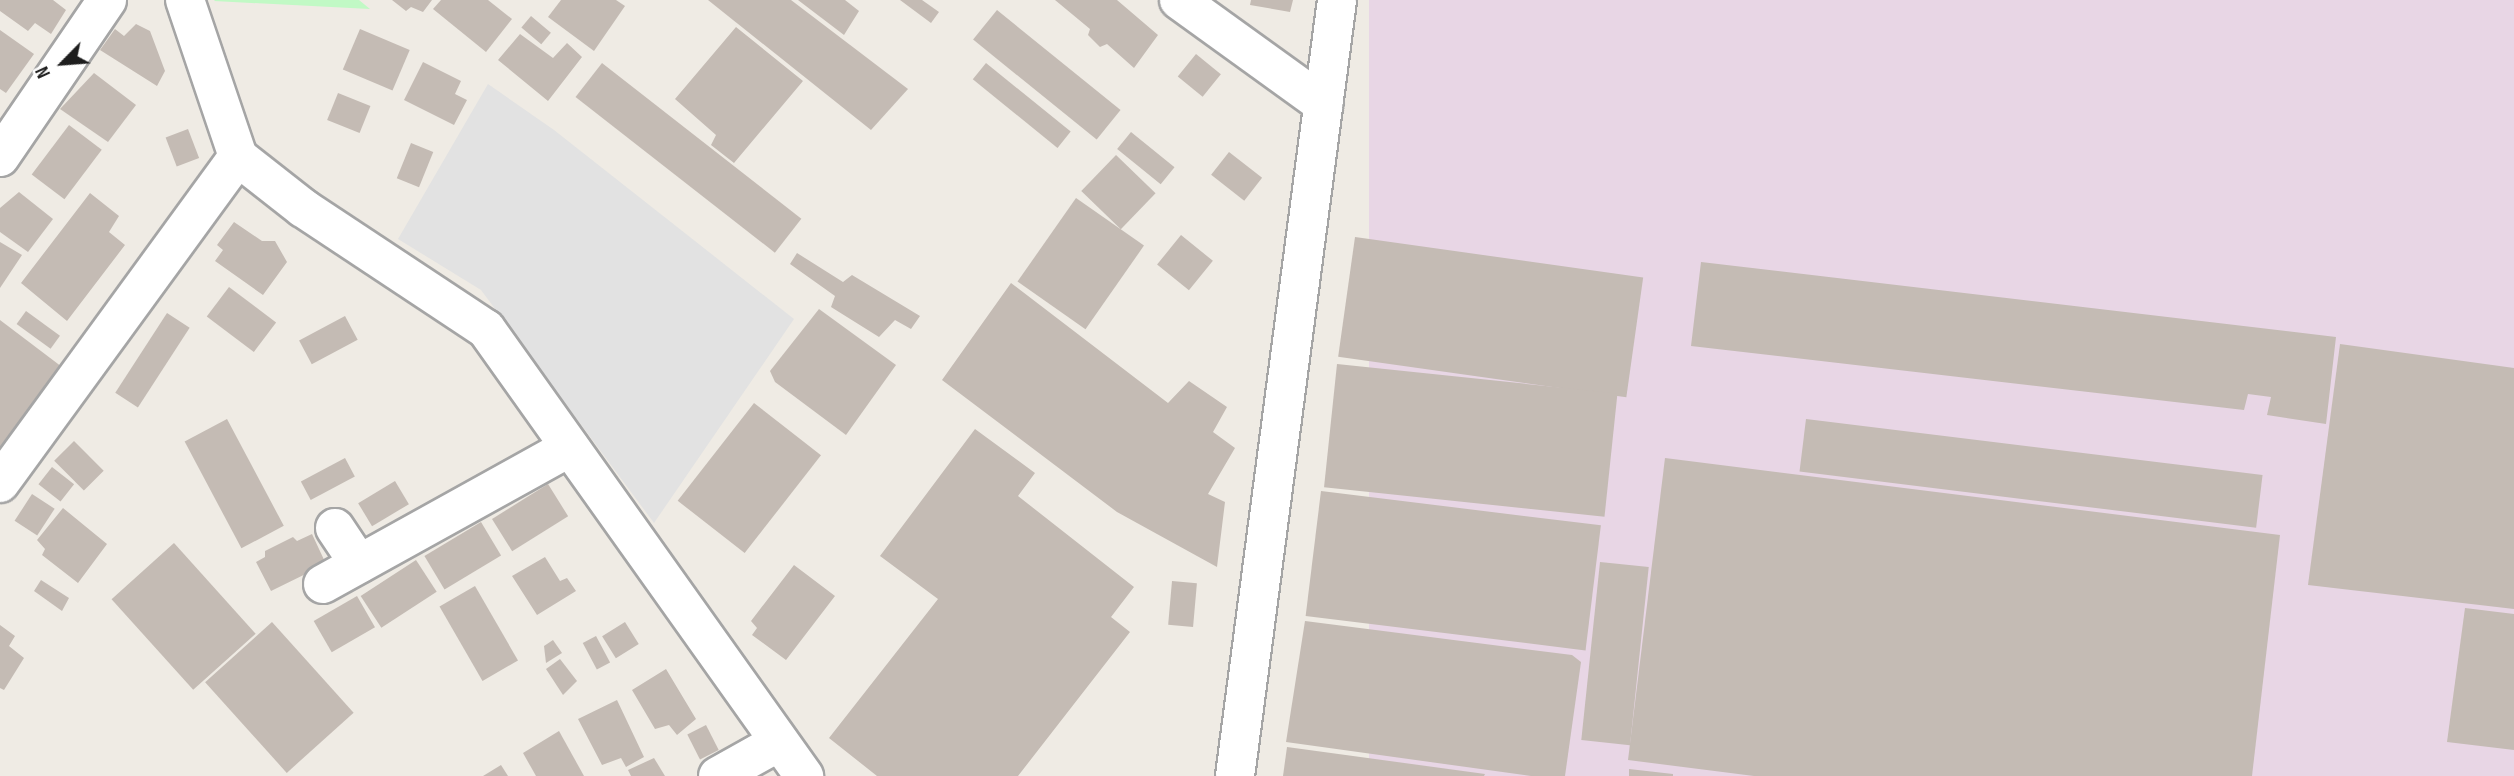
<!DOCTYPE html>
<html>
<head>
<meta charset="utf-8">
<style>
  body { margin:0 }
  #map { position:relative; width:2514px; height:776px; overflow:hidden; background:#efebe4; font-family:"Sofia Sans Condensed",sans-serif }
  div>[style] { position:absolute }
  .industrial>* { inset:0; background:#e8d6e5; transform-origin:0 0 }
  .park>* { inset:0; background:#c1f9c5 }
  .parking>* { inset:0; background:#e2e2e2 }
  .building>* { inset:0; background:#c4bbb4; transform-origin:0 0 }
  .roads { filter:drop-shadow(2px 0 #a5a5a5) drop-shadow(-2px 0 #a5a5a5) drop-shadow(0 2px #a5a5a5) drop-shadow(0 -2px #a5a5a5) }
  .minor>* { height:38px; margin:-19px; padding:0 19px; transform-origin:19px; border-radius:19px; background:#fff }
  span { translate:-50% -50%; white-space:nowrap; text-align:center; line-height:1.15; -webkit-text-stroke:5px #fff; paint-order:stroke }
  .north { position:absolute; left:28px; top:28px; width:70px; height:70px; -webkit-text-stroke:5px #fff; paint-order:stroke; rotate:245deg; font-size:19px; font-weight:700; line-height:28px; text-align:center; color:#1e1e1e }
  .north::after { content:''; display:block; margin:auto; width:24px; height:32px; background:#1e1e1e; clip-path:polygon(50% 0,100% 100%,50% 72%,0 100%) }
</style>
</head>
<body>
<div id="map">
  <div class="industrial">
    <i style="left:1369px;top:0;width:1145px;height:783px"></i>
  </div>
  <div class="park">
    <i style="clip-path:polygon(359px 0,370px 9px,214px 1px,215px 0)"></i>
  </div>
  <div class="parking">
    <i style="clip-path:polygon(488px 84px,554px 130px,794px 319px,654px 523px,481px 290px,398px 239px)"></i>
  </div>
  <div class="building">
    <i style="clip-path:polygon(0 0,53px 0,66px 10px,51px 34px,35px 23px,28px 31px,0 11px)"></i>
    <i style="clip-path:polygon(392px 0,432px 0,423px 12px,411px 7px,406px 11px)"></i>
    <i style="clip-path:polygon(441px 0,488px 0,512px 19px,486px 52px,433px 9px)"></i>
    <i style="clip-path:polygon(561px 0,616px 0,625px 6px,594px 51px,548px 17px)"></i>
    <i style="clip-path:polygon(708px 0,791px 0,908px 89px,871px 130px)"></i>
    <i style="clip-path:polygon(798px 0,845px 0,859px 11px,844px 35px)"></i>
    <i style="clip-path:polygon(900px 0,922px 0,939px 12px,931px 23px)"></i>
    <i style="clip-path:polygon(1055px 0,1117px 0,1158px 35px,1134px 68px,1107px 44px,1100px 47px,1088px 35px,1090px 29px)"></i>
    <i style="clip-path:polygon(1251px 0,1293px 0,1290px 12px,1250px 5px)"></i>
    <i style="left:997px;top:10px;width:159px;height:38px;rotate:39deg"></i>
    <i style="left:531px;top:16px;width:26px;height:15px;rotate:40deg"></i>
    <i style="clip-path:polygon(136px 24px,150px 31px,165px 71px,157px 86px,100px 50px,115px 29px,124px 36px)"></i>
    <i style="clip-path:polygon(736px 27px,803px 81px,734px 163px,711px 145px,716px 135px,675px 99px)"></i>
    <i style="left:360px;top:29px;width:54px;height:44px;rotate:23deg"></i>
    <i style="clip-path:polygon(0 30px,34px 54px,6px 93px,0 89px)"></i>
    <i style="clip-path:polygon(520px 34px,553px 58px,567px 43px,582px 57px,548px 101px,498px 60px)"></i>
    <i style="left:1196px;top:54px;width:32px;height:29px;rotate:39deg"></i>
    <i style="clip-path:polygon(423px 62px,461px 81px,455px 94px,467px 100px,454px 125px,404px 100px)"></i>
    <i style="left:602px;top:63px;width:253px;height:43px;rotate:38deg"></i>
    <i style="left:986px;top:63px;width:109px;height:21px;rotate:39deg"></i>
    <i style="clip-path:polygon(94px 73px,136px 105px,108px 142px,60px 109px)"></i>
    <i style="left:338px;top:93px;width:35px;height:29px;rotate:22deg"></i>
    <i style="left:69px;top:125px;width:41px;height:62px;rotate:37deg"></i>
    <i style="left:188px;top:129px;width:31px;height:24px;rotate:69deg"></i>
    <i style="left:1131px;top:132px;width:56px;height:22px;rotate:39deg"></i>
    <i style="left:411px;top:143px;width:24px;height:38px;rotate:22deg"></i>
    <i style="left:1229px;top:152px;width:42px;height:29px;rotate:38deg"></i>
    <i style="left:1116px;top:155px;width:55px;height:50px;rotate:44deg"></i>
    <i style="clip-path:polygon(19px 192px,53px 219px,28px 252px,0 232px,0 208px)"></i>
    <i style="clip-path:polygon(90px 193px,119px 216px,109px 232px,125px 245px,67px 321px,21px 283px)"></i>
    <i style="left:1076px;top:198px;width:83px;height:102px;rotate:35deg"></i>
    <i style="clip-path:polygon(234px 222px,262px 241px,275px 241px,287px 262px,263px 295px,215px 261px,223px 250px,217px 245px)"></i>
    <i style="left:1181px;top:235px;width:41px;height:38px;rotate:39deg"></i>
    <i style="left:1355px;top:237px;width:291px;height:121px;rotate:8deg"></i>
    <i style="clip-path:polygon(0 242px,22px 255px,0 288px)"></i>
    <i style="clip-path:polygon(797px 253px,843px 282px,852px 275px,920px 316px,911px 329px,895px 320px,879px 337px,831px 307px,835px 296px,790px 264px)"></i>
    <i style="clip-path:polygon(1701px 262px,2336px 337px,2326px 424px,2267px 415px,2271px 397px,2248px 394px,2244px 410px,1691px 346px)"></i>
    <i style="clip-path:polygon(1011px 283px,1168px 403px,1189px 381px,1227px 407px,1213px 432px,1235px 448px,1208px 494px,1225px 502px,1217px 567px,1117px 512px,942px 380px)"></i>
    <i style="left:229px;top:287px;width:59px;height:37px;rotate:37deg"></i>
    <i style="clip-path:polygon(819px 309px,896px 365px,846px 435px,775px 382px,770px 371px)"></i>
    <i style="left:26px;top:311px;width:42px;height:16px;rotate:36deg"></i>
    <i style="left:167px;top:313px;width:27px;height:95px;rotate:33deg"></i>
    <i style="left:345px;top:316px;width:27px;height:52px;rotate:62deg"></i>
    <i style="clip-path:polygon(0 320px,66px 370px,0 463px)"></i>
    <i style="clip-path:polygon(2340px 344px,2514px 368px,2514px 609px,2308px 585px)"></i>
    <i style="left:1337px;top:364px;width:282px;height:124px;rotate:6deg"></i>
    <i style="left:754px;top:403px;width:85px;height:124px;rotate:38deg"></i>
    <i style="left:227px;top:419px;width:121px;height:48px;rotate:62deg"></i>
    <i style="left:1806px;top:419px;width:460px;height:53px;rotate:7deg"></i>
    <i style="clip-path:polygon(975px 429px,1035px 473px,1018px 496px,1134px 587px,1111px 617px,1130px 632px,1018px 776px,877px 776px,829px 738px,938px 599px,880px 556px)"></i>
    <i style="left:74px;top:441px;width:42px;height:28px;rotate:45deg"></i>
    <i style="left:345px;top:458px;width:21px;height:50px;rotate:62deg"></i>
    <i style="clip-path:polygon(1665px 458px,2280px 535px,2252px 776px,1754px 776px,1628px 760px)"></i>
    <i style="left:52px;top:467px;width:28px;height:22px;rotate:38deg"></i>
    <i style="left:395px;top:481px;width:27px;height:43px;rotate:59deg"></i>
    <i style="left:548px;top:484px;width:38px;height:66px;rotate:58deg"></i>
    <i style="left:1321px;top:491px;width:282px;height:126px;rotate:7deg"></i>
    <i style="left:32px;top:494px;width:27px;height:32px;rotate:33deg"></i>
    <i style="clip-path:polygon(63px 508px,107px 544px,78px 583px,42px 555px,45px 549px,37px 540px)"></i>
    <i style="left:481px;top:522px;width:39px;height:66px;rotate:59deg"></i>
    <i style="clip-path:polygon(312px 534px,326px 564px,271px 591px,256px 562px,265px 557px,265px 551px,293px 537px,297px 541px)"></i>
    <i style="left:174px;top:543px;width:122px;height:84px;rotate:48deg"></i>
    <i style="clip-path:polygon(545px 557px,560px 581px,567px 578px,576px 591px,537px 615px,512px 576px)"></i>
    <i style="left:416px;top:560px;width:38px;height:66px;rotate:57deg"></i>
    <i style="left:1600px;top:562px;width:49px;height:179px;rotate:6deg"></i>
    <i style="clip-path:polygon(794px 565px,835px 596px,786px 660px,752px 635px,757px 628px,751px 621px)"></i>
    <i style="clip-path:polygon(41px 580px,69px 598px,62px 611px,34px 591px)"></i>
    <i style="left:1172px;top:581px;width:25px;height:44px;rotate:5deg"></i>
    <i style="left:475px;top:586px;width:86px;height:41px;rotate:60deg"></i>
    <i style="left:357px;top:596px;width:36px;height:50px;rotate:60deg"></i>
    <i style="clip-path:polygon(2465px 608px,2514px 614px,2514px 750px,2447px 742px)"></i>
    <i style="clip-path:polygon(1305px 621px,1572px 655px,1581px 662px,1565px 776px,1531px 776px,1286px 742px)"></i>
    <i style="left:272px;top:622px;width:122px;height:90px;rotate:48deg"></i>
    <i style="left:625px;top:622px;width:26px;height:27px;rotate:58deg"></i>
    <i style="clip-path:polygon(0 625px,15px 636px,9px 646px,24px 658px,4px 690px,0 688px)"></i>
    <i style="left:596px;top:636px;width:30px;height:15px;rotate:62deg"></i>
    <i style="clip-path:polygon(553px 640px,562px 653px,546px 663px,544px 646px)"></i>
    <i style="clip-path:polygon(560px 659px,577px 681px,563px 695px,546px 669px)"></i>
    <i style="clip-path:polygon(666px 669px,696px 719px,677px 735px,669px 725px,655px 729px,632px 690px)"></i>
    <i style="clip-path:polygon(617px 700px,644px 757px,626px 767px,621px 758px,602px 765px,578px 719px)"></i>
    <i style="left:706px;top:725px;width:28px;height:21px;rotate:63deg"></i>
    <i style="clip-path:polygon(559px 731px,584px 776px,536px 776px,523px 753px)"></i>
    <i style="clip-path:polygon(1287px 747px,1485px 774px,1484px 776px,1283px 776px)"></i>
    <i style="clip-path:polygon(654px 758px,665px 776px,631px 776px,628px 770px)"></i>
    <i style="clip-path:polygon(501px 765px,508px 776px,483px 776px)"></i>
    <i style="clip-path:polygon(1629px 769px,1673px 774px,1673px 776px,1629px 776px)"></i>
  </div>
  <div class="roads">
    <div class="minor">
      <i style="left:185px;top:0;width:166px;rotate:71.3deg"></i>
      <i style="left:238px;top:157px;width:83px;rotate:38.1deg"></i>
      <i style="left:303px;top:208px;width:219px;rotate:33.5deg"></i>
      <i style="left:486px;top:329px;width:549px;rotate:54.57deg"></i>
      <i style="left:1179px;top:0;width:178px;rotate:35.8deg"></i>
      <i style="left:0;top:157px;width:190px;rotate:-55.7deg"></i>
      <i style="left:0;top:483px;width:404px;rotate:-53.9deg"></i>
      <i style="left:335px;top:528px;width:43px;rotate:56.3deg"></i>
      <i style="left:323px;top:584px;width:282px;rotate:-29deg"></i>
      <i style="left:718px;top:776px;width:70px;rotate:-29.1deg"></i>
      <i style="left:1235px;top:776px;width:783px;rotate:-82.51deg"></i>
    </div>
  </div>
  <div class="north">N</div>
</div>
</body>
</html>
